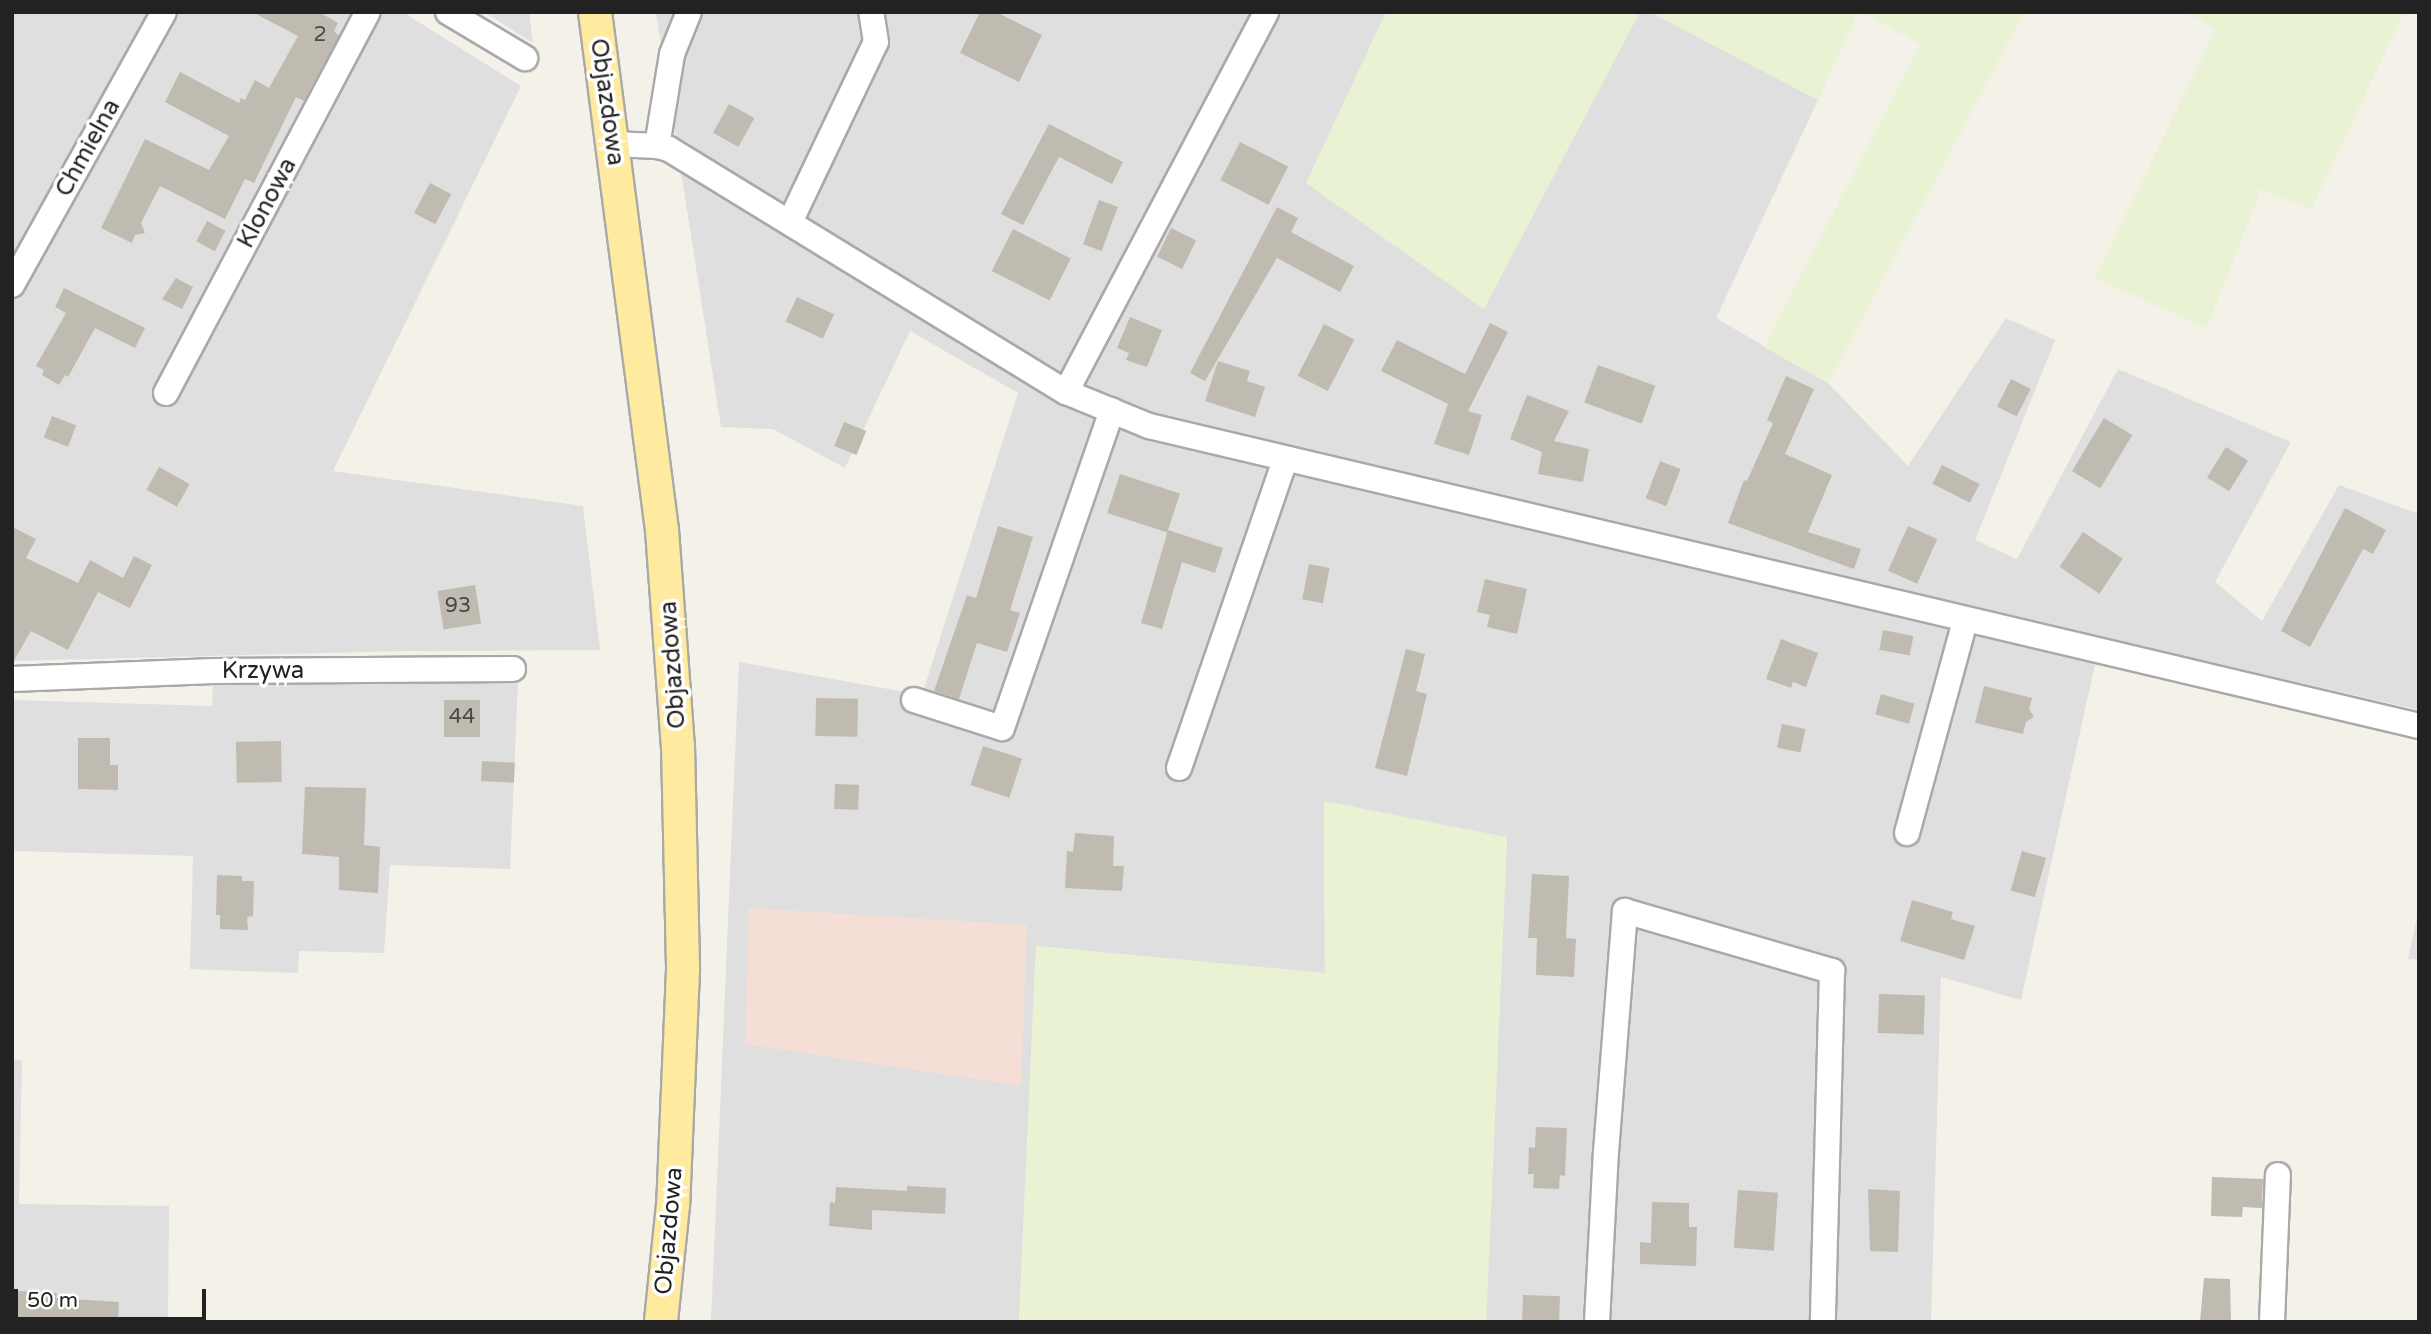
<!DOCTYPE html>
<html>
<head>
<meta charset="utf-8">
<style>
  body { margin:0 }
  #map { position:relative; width:2431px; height:1334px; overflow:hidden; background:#f3f1e8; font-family:"Varela Round",sans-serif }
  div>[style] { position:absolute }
  .residential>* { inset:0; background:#e0dfdf }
  .commercial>* { inset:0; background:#f4ded6 }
  .farmland>* { inset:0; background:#e9f2d2 }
  .building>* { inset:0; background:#c0bbb0; transform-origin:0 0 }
  .roads { filter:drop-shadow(2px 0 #a9a9a9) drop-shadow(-2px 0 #a9a9a9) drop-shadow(0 2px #a9a9a9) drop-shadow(0 -2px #a9a9a9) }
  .minor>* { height:24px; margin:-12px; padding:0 12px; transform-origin:12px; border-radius:12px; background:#fff }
  .major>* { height:32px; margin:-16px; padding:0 16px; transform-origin:16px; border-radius:16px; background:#ffeba0 }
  span { translate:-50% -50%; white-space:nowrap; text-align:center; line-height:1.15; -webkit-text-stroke:7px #fff; paint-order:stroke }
  .number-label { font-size:21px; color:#4a4846 }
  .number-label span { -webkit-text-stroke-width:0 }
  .street-label { font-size:24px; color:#222 }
  .frame { position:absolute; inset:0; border:14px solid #222; pointer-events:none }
  .scale { position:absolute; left:14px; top:1289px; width:192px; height:32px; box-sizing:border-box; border:4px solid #222; border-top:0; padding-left:9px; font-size:21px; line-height:24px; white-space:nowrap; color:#222; -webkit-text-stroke:5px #fff; paint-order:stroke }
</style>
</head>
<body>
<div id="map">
  <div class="residential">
    <i style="clip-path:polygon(12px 12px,403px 12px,521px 86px,333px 471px,583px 506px,600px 650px,407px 651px,12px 661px)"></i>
    <i style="clip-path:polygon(484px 12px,529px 12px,533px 43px)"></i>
    <i style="clip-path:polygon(656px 12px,1386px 12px,1367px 56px,1650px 12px,1818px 100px,1716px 318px,1828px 383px,1908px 466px,2006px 318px,2055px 340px,1975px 540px,2017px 559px,2118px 369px,2291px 442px,2215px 582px,2262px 621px,2339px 485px,2419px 514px,2419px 710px,2101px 637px,2021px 1000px,1941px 977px,1931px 1322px,1486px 1322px,1507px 838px,1324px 801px,1325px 974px,1036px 946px,1019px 1322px,711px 1322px,739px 662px,922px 695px,1018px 393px,910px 331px,845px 468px,773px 429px,721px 427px)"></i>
    <i style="clip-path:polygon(518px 680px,510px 869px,390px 865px,384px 953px,299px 951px,298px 973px,190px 969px,193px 856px,12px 851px,12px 700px,212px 706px,213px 681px)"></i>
    <i style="clip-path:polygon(2419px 908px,2419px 960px,2408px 959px)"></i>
    <i style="clip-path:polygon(12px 1059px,22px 1060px,19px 1204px,169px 1206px,168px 1322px,12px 1322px)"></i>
  </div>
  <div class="commercial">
    <i style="clip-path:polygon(749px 908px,1027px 925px,1021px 1086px,745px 1044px)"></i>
  </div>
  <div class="farmland">
    <i style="clip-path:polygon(1386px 12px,1640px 12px,1484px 309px,1306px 183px)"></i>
    <i style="clip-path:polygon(1650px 12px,1858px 12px,1818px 100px)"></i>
    <i style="clip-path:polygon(1861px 12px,2024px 12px,1828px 383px,1764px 347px,1921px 44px)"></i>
    <i style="clip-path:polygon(2187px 12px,2404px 12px,2311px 210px,2261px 189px,2207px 328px,2095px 278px,2216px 29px)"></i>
    <i style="clip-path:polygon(1324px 801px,1507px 837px,1486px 1322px,1019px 1322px,1036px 946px,1325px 973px)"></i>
  </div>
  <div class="building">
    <i style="clip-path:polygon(252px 12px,319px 12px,338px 23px,334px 31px,339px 36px,304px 101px,296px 97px,254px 183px,245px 179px,225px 219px,160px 186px,141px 223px,145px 233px,135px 235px,132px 243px,101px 228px,145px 139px,209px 170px,229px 136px,165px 102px,180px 72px,239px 103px,241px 98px,245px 100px,255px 80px,269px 88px,298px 36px)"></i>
    <i style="clip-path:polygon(980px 12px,996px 12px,1042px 35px,1019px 82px,960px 53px)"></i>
    <i style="left:729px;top:104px;width:29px;height:33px;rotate:29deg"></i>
    <i style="clip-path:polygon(1049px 124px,1123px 162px,1112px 184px,1059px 157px,1023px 225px,1001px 214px)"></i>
    <i style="left:1240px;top:142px;width:54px;height:43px;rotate:27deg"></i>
    <i style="left:430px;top:183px;width:24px;height:34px;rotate:28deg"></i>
    <i style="left:1099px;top:200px;width:20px;height:47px;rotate:20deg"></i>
    <i style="clip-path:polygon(1277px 207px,1298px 218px,1291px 232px,1354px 266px,1340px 292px,1277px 258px,1205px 381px,1190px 373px)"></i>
    <i style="left:207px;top:221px;width:21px;height:23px;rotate:28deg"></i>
    <i style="left:1171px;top:228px;width:28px;height:32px;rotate:26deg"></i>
    <i style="left:1013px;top:229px;width:65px;height:47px;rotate:27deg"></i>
    <i style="clip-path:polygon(176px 278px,193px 287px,182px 309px,162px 299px)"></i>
    <i style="clip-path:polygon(64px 288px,145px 328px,135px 348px,95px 328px,68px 377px,65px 375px,59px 385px,42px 375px,44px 370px,36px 366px,66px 313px,55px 307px)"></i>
    <i style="left:797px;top:297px;width:41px;height:27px;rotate:25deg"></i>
    <i style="clip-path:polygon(1130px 317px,1162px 330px,1147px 367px,1126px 360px,1129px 353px,1117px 348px)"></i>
    <i style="clip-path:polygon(1490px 323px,1508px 332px,1468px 411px,1482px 415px,1469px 455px,1434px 444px,1448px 404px,1381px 371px,1397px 340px,1465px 374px)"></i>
    <i style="left:1324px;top:324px;width:34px;height:58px;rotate:27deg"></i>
    <i style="clip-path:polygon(1218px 361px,1250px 371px,1247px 381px,1265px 387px,1255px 417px,1205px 401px)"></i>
    <i style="left:1598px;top:365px;width:61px;height:40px;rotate:20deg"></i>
    <i style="clip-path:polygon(1786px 376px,1814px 389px,1785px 454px,1832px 475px,1808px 532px,1861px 549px,1854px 569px,1728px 523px,1744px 480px,1747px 481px,1773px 423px,1767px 420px)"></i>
    <i style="left:2011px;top:379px;width:22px;height:31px;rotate:27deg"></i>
    <i style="clip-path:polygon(1527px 395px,1569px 411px,1554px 441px,1589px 449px,1583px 482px,1538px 474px,1542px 452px,1510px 439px)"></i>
    <i style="left:52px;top:416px;width:26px;height:23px;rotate:21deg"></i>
    <i style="left:2104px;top:418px;width:33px;height:62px;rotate:31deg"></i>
    <i style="left:844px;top:422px;width:24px;height:26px;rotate:22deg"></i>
    <i style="left:2226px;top:447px;width:26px;height:36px;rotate:32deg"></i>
    <i style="left:1660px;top:461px;width:22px;height:40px;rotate:21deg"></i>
    <i style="left:1942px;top:465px;width:42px;height:21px;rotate:27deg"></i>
    <i style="left:159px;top:467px;width:35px;height:26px;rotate:29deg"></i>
    <i style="left:1120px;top:474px;width:63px;height:41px;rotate:18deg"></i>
    <i style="clip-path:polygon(2345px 508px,2386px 530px,2373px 554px,2363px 549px,2310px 647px,2281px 631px)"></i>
    <i style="clip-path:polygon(998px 526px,1033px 537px,1010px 610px,1020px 613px,1007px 652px,977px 643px,959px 699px,934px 691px,967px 595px,976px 598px)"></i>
    <i style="left:1908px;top:526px;width:32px;height:49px;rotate:24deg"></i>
    <i style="clip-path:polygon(12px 527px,36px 539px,26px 558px,78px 583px,90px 560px,123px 578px,134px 556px,152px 565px,130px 608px,98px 592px,68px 650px,31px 631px,12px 664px)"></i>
    <i style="clip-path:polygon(1168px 530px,1223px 548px,1215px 573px,1182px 562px,1162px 629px,1141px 623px)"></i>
    <i style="left:2083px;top:532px;width:48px;height:42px;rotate:34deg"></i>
    <i style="left:1309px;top:564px;width:21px;height:36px;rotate:11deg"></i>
    <i style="clip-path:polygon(1485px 579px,1527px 589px,1517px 634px,1487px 627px,1490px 615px,1477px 612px)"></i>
    <i style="left:475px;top:585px;width:39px;height:38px;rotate:81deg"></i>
    <i style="left:1883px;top:630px;width:31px;height:20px;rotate:11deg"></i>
    <i style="clip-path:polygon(1781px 639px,1818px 653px,1806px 687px,1793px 682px,1791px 688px,1766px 679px)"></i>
    <i style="clip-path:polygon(1406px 649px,1425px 654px,1416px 691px,1427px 694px,1407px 776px,1375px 768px)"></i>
    <i style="clip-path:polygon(1984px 686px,2032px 698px,2029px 709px,2034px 717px,2026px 722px,2023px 734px,1975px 723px)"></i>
    <i style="left:1881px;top:694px;width:35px;height:21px;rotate:16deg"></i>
    <i style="left:816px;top:698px;width:42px;height:38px;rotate:1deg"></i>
    <i style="left:444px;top:700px;width:36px;height:37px"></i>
    <i style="left:1782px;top:724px;width:24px;height:24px;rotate:12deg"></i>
    <i style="clip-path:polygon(78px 738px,110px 738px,110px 765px,118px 765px,118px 790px,78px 789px)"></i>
    <i style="left:281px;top:741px;width:41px;height:45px;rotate:89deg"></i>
    <i style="left:983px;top:746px;width:41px;height:41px;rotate:18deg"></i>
    <i style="left:482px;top:761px;width:33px;height:20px;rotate:3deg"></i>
    <i style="left:835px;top:784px;width:24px;height:25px;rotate:2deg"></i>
    <i style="clip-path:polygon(305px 787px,366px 788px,364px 845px,380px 847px,378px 893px,339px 890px,339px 857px,302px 854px)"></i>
    <i style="clip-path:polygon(1075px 833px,1114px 836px,1113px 866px,1124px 866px,1122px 891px,1065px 888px,1067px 851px,1073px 852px)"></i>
    <i style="left:2022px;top:851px;width:25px;height:41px;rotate:16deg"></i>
    <i style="clip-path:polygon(1532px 874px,1569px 876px,1566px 938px,1576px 939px,1574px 977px,1536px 975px,1537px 938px,1528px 938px)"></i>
    <i style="clip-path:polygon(217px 875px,242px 876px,242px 881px,254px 881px,253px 916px,247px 917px,248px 930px,220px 929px,220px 915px,216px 915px)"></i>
    <i style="clip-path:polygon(1912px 900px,1953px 912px,1951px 919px,1975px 926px,1964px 960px,1900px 941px)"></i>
    <i style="left:1879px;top:994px;width:46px;height:39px;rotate:2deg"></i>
    <i style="clip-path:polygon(1536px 1127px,1567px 1128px,1565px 1176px,1560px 1175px,1559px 1189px,1533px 1188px,1534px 1174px,1528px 1174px,1529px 1147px,1535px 1148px)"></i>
    <i style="clip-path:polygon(2212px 1177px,2263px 1179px,2262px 1208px,2243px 1207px,2242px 1217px,2211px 1216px)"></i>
    <i style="clip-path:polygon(907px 1186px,946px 1188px,945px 1214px,872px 1210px,872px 1230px,829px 1226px,830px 1202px,835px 1203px,836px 1187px,907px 1191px)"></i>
    <i style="clip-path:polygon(1868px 1189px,1900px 1191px,1898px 1252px,1870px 1251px)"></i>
    <i style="left:1738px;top:1190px;width:40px;height:58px;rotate:4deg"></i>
    <i style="clip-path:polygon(1652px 1202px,1689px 1203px,1689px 1227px,1697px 1227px,1696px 1266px,1640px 1264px,1640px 1242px,1651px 1243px)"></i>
    <i style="clip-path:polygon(2204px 1278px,2230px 1279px,2231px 1322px,2200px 1322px)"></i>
    <i style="clip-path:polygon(17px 1291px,57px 1293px,56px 1298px,119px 1302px,118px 1322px,15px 1322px)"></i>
    <i style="left:1523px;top:1295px;width:37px;height:27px;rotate:2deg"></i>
  </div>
  <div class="roads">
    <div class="minor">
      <i style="left:448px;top:12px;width:90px;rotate:30.9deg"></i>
      <i style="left:613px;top:144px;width:44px;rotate:2.6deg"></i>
      <i style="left:657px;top:146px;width:12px;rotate:14deg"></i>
      <i style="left:669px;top:149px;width:465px;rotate:31.5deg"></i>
      <i style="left:1066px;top:392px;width:90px;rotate:22.3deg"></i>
      <i style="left:1149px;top:426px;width:1305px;rotate:13.29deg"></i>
      <i style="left:657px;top:146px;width:93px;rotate:-80.7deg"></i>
      <i style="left:672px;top:54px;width:45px;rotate:-68deg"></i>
      <i style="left:790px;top:222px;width:199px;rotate:-64.5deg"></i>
      <i style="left:876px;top:42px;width:30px;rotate:-99deg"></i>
      <i style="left:12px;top:285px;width:312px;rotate:-60.9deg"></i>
      <i style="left:1066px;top:392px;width:429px;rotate:-62.2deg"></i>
      <i style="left:166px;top:393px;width:431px;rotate:-62.1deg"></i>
      <i style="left:12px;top:679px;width:202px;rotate:-2.3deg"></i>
      <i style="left:214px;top:671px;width:299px;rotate:-0.4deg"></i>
      <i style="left:914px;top:700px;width:92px;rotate:17.7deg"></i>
      <i style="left:1002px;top:728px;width:336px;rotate:-70.9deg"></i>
      <i style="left:1179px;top:768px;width:326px;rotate:-71deg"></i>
      <i style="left:1907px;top:833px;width:220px;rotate:-74.7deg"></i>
      <i style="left:1597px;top:1322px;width:170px;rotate:-87deg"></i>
      <i style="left:1606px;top:1152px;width:242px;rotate:-85.5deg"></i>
      <i style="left:1625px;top:911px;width:216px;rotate:16.2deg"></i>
      <i style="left:1832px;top:971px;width:351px;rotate:91.5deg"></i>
      <i style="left:2272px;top:1322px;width:147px;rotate:-87.7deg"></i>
    </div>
    <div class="major">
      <i style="left:595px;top:12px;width:522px;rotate:82.63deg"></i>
      <i style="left:662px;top:530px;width:217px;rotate:85.8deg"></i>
      <i style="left:678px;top:746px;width:224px;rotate:88.7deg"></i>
      <i style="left:683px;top:970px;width:235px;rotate:92.4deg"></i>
      <i style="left:673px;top:1205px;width:118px;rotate:95.9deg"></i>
    </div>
  </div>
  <div class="number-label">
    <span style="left:320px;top:35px">2</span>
    <span style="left:458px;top:606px">93</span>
    <span style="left:462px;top:717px">44</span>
  </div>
  <div class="street-label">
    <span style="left:607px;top:102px;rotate:82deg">Objazdowa</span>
    <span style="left:88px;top:148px;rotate:-61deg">Chmielna</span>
    <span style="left:267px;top:203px;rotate:-62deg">Klonowa</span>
    <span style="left:673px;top:665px;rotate:-94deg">Objazdowa</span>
    <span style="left:263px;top:671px">Krzywa</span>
    <span style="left:669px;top:1231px;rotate:-85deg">Objazdowa</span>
  </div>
  <div class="frame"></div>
  <div class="scale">50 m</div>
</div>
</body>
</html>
